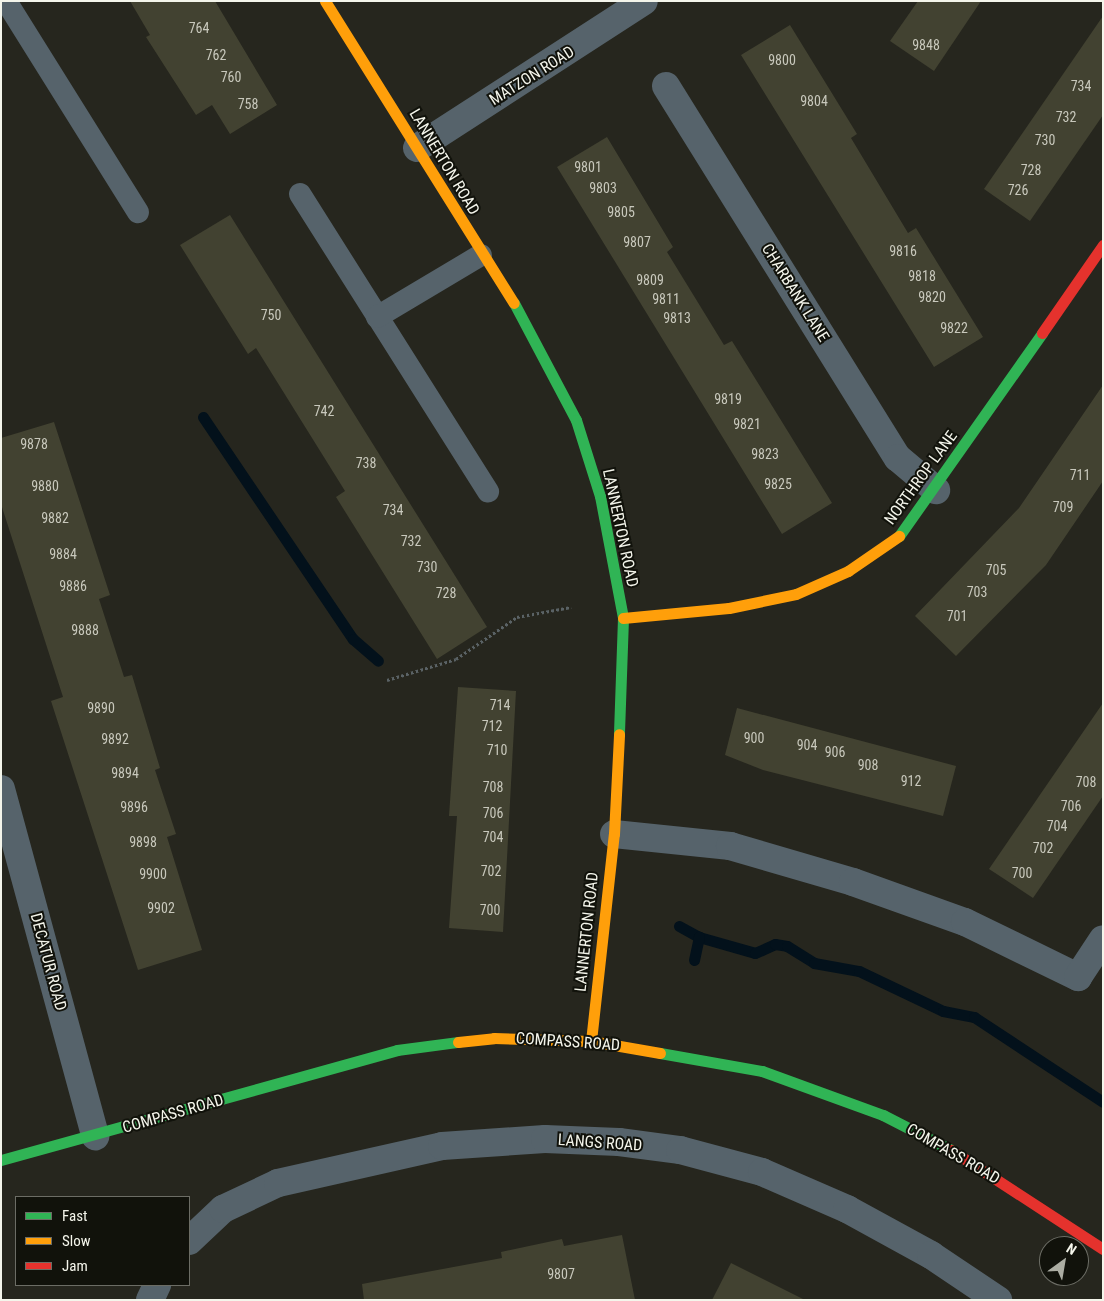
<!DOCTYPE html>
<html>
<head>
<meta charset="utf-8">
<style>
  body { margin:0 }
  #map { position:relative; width:1104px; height:1301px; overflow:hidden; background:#26261e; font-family:"Roboto Condensed",sans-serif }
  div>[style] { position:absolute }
  .stream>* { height:11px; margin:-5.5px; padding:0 5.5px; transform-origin:5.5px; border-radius:5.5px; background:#03111b }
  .building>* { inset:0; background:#424231 }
  .path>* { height:3px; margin-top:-1.5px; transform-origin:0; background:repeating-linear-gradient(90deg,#5a6265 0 2.5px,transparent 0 5px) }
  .lane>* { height:22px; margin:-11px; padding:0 11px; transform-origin:11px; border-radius:11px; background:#56636b }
  .street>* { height:28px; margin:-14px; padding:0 14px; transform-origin:14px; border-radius:14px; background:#56636b }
  .fast>* { height:11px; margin:-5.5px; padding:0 5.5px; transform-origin:5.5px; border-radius:5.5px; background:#30b455 }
  .slow>* { height:11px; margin:-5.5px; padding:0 5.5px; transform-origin:5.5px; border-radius:5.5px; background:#ff9f0a }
  .jam>* { height:11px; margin:-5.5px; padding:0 5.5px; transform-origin:5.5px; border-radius:5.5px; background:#e5322d }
  span { translate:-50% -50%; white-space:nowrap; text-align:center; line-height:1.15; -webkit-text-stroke:4px #11120b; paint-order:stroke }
  .number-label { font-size:14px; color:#c8c8bc }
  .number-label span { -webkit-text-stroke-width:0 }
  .street-label { font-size:16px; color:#f4f5eb }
  .frame { position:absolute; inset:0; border:2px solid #f4f5eb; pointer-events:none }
  .legend { position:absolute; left:15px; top:1196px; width:175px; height:90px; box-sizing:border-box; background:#11120b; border:1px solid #6c6d65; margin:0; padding:6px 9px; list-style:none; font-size:15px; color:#f4f5eb }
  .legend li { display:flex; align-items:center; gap:10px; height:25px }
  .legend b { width:25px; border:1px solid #6c6d65 }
  .north { position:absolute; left:1039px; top:1236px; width:50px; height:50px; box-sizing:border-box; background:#11120b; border:1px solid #6c6d65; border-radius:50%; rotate:32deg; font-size:14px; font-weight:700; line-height:20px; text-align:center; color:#f4f5eb }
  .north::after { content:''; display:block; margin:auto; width:18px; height:22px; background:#acada3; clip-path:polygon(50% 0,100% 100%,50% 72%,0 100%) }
</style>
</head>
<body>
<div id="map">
  <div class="stream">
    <i style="left:203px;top:417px;width:268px;rotate:56deg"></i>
    <i style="left:353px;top:639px;width:33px;rotate:41deg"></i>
    <i style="left:679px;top:926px;width:23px;rotate:29deg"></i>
    <i style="left:699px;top:937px;width:58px;rotate:15.9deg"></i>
    <i style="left:755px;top:953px;width:22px;rotate:-24deg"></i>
    <i style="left:775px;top:944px;width:12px;rotate:9deg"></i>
    <i style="left:787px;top:946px;width:32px;rotate:32deg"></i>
    <i style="left:814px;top:963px;width:46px;rotate:10.1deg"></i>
    <i style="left:859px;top:971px;width:93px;rotate:25.5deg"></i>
    <i style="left:943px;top:1011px;width:32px;rotate:11deg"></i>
    <i style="left:974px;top:1017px;width:154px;rotate:33.4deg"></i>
    <i style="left:694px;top:960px;width:24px;rotate:-78deg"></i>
  </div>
  <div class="building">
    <i style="clip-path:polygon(130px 1px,215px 1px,277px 105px,230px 134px,212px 105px,196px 115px,146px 37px,150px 35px)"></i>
    <i style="clip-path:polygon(918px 1px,981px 1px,934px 71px,890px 41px)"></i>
    <i style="clip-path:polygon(1103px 16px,1103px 115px,1030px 221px,984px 189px)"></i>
    <i style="clip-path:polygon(790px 25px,857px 134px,851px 138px,908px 233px,916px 228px,983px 337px,934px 367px,741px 55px)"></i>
    <i style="clip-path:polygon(607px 137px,673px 247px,667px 252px,724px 345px,732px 341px,832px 503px,782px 534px,557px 167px)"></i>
    <i style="clip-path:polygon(230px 215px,487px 627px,437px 659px,336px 497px,345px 491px,256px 348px,248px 354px,180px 245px)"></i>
    <i style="clip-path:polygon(1103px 385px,1103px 481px,1046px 565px,956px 656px,915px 616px,1019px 508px)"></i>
    <i style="clip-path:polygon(54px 422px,110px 595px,99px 599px,124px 677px,132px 675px,160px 768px,155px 770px,176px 834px,167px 837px,202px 950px,138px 970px,51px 701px,63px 697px,1px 504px,1px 438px)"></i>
    <i style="clip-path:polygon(458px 687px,516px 691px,503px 932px,449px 928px,457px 816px,449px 816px)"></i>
    <i style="clip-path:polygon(1103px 703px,1103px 796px,1033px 898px,989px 869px)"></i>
    <i style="clip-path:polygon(737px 708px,956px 766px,943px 816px,763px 770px,725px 755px)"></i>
    <i style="clip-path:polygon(622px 1235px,635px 1300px,364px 1300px,362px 1284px,502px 1258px,501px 1252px,562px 1239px,564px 1246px)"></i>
    <i style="clip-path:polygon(731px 1263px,805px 1300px,712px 1300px)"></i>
  </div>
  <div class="path">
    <i style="left:387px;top:680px;width:72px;rotate:-16.9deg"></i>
    <i style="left:456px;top:659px;width:74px;rotate:-34.5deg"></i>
    <i style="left:517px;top:617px;width:55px;rotate:-10.5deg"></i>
  </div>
  <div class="lane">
    <i style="left:6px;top:1px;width:249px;rotate:58deg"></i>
    <i style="left:300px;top:194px;width:352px;rotate:57.7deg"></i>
    <i style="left:377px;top:317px;width:121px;rotate:-30.8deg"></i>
  </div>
  <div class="street">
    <i style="left:666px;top:86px;width:438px;rotate:58.1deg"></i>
    <i style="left:898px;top:458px;width:50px;rotate:40.1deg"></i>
    <i style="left:417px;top:148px;width:270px;rotate:-32.9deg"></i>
    <i style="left:1px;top:789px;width:360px;rotate:74.8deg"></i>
    <i style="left:614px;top:834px;width:117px;rotate:5.9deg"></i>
    <i style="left:730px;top:846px;width:128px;rotate:16.3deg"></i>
    <i style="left:853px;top:882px;width:119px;rotate:19.7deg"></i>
    <i style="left:965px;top:922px;width:126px;rotate:26deg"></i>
    <i style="left:1078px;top:977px;width:45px;rotate:-56.7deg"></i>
    <i style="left:189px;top:1241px;width:47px;rotate:-43.3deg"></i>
    <i style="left:223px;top:1209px;width:61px;rotate:-25.3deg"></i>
    <i style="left:278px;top:1183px;width:168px;rotate:-12.7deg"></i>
    <i style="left:442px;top:1146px;width:103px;rotate:-3.9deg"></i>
    <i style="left:545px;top:1139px;width:74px;rotate:2.3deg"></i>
    <i style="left:619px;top:1142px;width:62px;rotate:7.5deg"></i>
    <i style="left:680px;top:1150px;width:85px;rotate:15deg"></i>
    <i style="left:762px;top:1172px;width:93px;rotate:23.5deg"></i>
    <i style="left:847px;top:1209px;width:96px;rotate:28.7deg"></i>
    <i style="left:931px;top:1255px;width:81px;rotate:33.9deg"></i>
    <i style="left:150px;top:1300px;width:17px;rotate:-65deg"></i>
  </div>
  <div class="fast">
    <i style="left:514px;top:303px;width:132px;rotate:62.1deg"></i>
    <i style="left:576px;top:420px;width:80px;rotate:72.5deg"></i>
    <i style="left:600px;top:496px;width:124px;rotate:79.3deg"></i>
    <i style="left:623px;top:618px;width:116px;rotate:92deg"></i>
    <i style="left:899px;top:536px;width:248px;rotate:-54.8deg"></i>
    <i style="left:660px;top:1053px;width:104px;rotate:10deg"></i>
    <i style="left:762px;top:1071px;width:129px;rotate:20deg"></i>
    <i style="left:883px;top:1115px;width:76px;rotate:27.2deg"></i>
    <i style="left:1px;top:1160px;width:411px;rotate:-15.5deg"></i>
    <i style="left:397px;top:1050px;width:62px;rotate:-7.5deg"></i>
  </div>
  <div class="slow">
    <i style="left:325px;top:1px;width:356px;rotate:58deg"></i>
    <i style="left:623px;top:618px;width:106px;rotate:-5.4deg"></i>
    <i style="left:729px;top:608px;width:68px;rotate:-11.8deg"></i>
    <i style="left:796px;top:594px;width:57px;rotate:-23.9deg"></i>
    <i style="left:848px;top:571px;width:62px;rotate:-34.5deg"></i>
    <i style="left:591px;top:1041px;width:208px;rotate:-83.7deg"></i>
    <i style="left:614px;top:834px;width:100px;rotate:-87.1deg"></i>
    <i style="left:458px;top:1042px;width:36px;rotate:-6deg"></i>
    <i style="left:494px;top:1038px;width:97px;rotate:1.8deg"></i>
    <i style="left:591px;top:1041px;width:70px;rotate:9.9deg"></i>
  </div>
  <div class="jam">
    <i style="left:1042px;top:333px;width:107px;rotate:-55.3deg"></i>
    <i style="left:951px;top:1150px;width:181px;rotate:33.1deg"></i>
  </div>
  <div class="number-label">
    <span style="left:199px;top:28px">764</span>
    <span style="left:926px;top:45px">9848</span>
    <span style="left:216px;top:55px">762</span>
    <span style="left:782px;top:60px">9800</span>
    <span style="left:231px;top:77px">760</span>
    <span style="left:1081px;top:86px">734</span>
    <span style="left:814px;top:101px">9804</span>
    <span style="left:248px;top:104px">758</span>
    <span style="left:1066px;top:117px">732</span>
    <span style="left:1045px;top:140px">730</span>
    <span style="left:588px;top:167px">9801</span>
    <span style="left:1031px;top:170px">728</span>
    <span style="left:603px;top:188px">9803</span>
    <span style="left:1018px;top:190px">726</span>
    <span style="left:621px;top:212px">9805</span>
    <span style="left:637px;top:242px">9807</span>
    <span style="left:903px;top:251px">9816</span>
    <span style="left:922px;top:276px">9818</span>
    <span style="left:650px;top:280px">9809</span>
    <span style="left:932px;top:297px">9820</span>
    <span style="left:666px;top:299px">9811</span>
    <span style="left:271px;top:315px">750</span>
    <span style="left:677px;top:318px">9813</span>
    <span style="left:954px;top:328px">9822</span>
    <span style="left:728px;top:399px">9819</span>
    <span style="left:324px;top:411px">742</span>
    <span style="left:747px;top:424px">9821</span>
    <span style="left:34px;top:444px">9878</span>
    <span style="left:765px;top:454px">9823</span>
    <span style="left:366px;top:463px">738</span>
    <span style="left:1080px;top:475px">711</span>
    <span style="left:778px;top:484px">9825</span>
    <span style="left:45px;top:486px">9880</span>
    <span style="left:1063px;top:507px">709</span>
    <span style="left:393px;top:510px">734</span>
    <span style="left:55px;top:518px">9882</span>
    <span style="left:411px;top:541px">732</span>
    <span style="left:63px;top:554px">9884</span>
    <span style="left:427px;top:567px">730</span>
    <span style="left:996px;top:570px">705</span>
    <span style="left:73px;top:586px">9886</span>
    <span style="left:977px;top:592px">703</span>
    <span style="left:446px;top:593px">728</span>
    <span style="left:957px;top:616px">701</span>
    <span style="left:85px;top:630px">9888</span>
    <span style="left:500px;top:705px">714</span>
    <span style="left:101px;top:708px">9890</span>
    <span style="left:492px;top:726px">712</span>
    <span style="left:754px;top:738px">900</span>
    <span style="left:115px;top:739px">9892</span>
    <span style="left:807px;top:745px">904</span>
    <span style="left:497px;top:750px">710</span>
    <span style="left:835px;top:752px">906</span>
    <span style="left:868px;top:765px">908</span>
    <span style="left:125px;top:773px">9894</span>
    <span style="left:911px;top:781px">912</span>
    <span style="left:1086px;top:782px">708</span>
    <span style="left:493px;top:787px">708</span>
    <span style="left:1071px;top:806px">706</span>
    <span style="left:134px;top:807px">9896</span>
    <span style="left:493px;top:813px">706</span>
    <span style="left:1057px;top:826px">704</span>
    <span style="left:493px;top:837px">704</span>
    <span style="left:143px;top:842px">9898</span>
    <span style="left:1043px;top:848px">702</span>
    <span style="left:491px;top:871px">702</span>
    <span style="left:1022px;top:873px">700</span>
    <span style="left:153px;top:874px">9900</span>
    <span style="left:161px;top:908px">9902</span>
    <span style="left:490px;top:910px">700</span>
    <span style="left:561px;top:1274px">9807</span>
  </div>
  <div class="street-label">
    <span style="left:532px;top:76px;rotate:-32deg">MATZON ROAD</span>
    <span style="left:444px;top:162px;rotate:59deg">LANNERTON ROAD</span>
    <span style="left:795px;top:293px;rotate:58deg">CHARBANK LANE</span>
    <span style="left:921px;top:478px;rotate:-54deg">NORTHROP LANE</span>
    <span style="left:620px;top:528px;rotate:78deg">LANNERTON ROAD</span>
    <span style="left:587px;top:932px;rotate:-84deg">LANNERTON ROAD</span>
    <span style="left:48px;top:962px;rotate:75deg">DECATUR ROAD</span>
    <span style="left:568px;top:1042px;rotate:4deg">COMPASS ROAD</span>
    <span style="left:173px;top:1114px;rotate:-16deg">COMPASS ROAD</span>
    <span style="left:600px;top:1143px;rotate:4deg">LANGS ROAD</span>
    <span style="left:953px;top:1154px;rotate:30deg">COMPASS ROAD</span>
  </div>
  <div class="frame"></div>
  <ul class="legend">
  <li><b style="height:6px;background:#30b455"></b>Fast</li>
  <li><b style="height:6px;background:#ff9f0a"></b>Slow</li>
  <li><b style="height:6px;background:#e5322d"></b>Jam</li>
  </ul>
  <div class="north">N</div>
</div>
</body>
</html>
